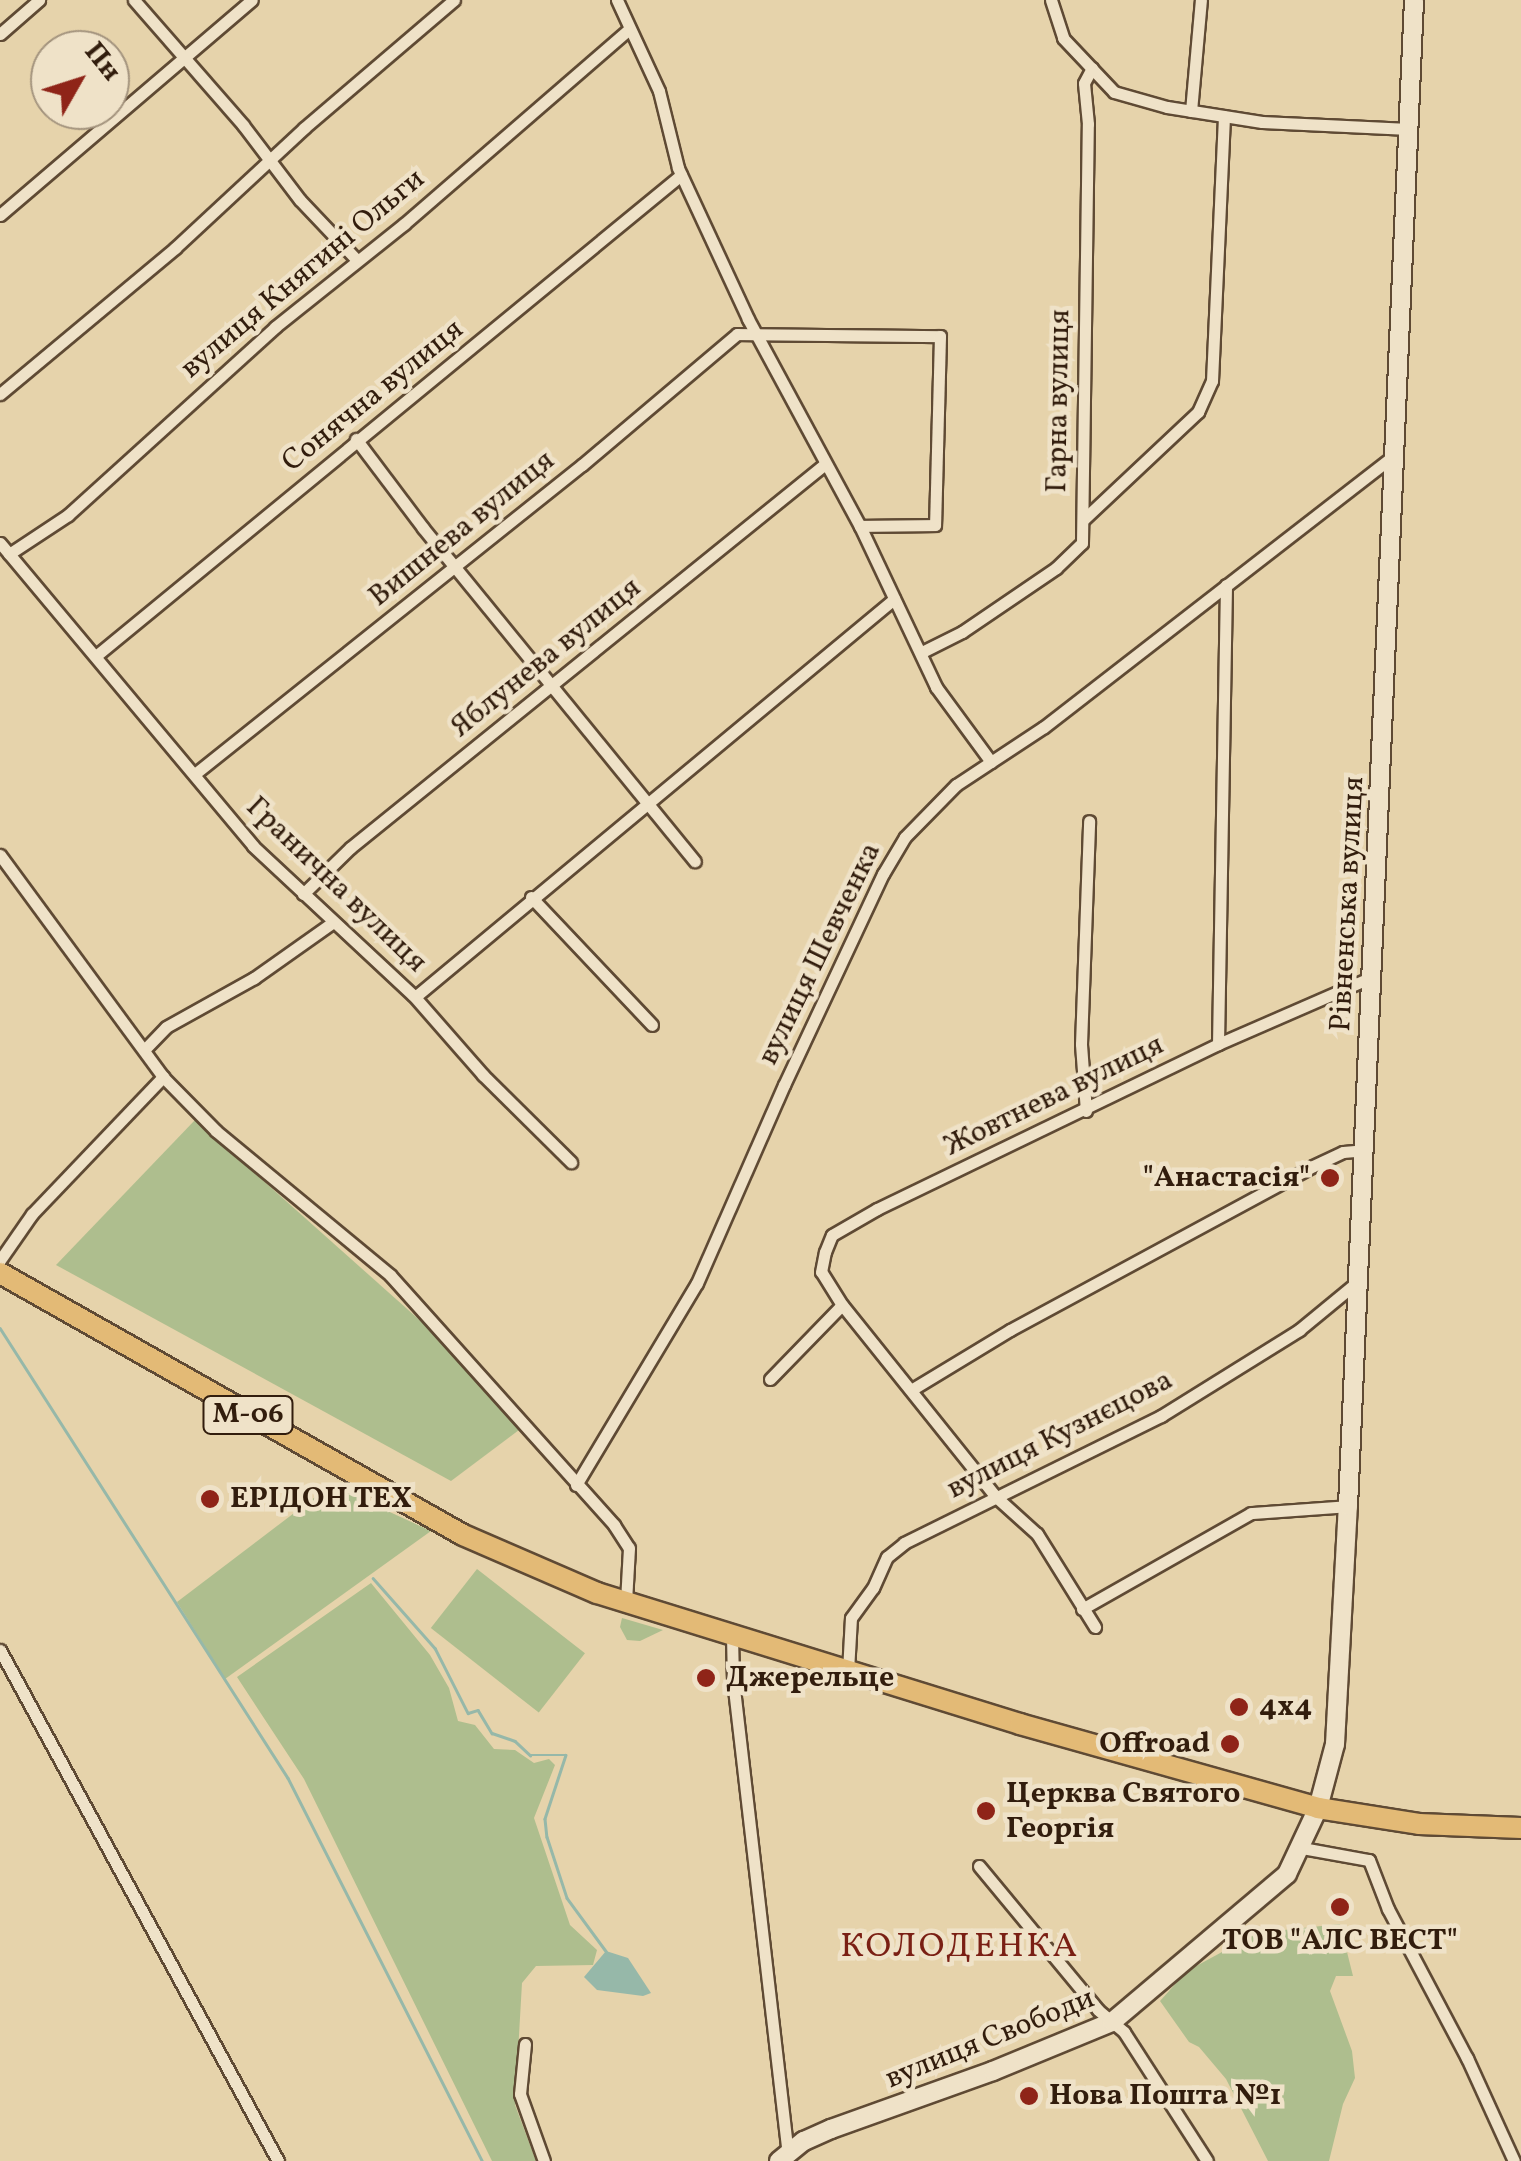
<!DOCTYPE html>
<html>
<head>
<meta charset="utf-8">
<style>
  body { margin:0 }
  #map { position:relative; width:1521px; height:2161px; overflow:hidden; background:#e6d3ab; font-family:Vollkorn,serif }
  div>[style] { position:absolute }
  .green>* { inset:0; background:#aebe8e; transform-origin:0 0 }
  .water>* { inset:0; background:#96b8a9 }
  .stream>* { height:2.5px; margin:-1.25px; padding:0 1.25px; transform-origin:1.25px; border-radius:1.25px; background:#96b8a9 }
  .roads { filter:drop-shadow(2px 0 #5f4a34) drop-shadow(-2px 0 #5f4a34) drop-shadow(0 2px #5f4a34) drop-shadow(0 -2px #5f4a34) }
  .minor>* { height:11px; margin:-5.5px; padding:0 5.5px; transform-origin:5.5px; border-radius:5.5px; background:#efe2c8 }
  .secondary>* { height:18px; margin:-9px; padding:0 9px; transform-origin:9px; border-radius:9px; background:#efe2c8 }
  .trunk>* { height:20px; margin:-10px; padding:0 10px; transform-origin:10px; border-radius:10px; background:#e3ba76 }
  .dots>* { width:28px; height:28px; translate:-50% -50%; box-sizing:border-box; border:5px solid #efe2c8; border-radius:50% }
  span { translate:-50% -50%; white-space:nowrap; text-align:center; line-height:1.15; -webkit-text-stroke:9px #efe2c8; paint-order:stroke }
  .shield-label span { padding:2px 8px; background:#efe2c8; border:2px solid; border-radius:8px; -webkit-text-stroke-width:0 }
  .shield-label { font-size:28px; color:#321d0d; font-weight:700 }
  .street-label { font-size:30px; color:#321d0d }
  .poi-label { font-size:30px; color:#321d0d; font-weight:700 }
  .right { translate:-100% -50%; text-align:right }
  .left { translate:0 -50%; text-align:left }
  .quarter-label { font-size:35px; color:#7a1f14; letter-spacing:2.5px }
  .north { position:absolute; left:30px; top:30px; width:100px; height:100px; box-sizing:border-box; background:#efe2c8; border:2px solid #a3937d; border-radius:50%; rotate:51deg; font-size:28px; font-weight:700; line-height:40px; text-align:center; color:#321d0d }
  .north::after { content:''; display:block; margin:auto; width:35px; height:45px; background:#8f2418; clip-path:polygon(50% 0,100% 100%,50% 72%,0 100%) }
</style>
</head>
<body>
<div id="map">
  <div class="green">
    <i style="clip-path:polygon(195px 1120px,424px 1324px,519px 1430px,451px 1481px,56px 1265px)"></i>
    <i style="clip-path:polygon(331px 1485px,431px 1531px,225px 1679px,177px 1602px)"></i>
    <i style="left:477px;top:1569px;width:137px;height:75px;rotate:38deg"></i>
    <i style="clip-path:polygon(371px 1583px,430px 1655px,449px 1688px,458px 1721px,475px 1725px,494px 1749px,515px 1750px,534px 1763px,549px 1759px,555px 1765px,534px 1818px,570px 1925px,597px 1950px,593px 1965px,536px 1966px,522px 1983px,515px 2105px,536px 2161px,492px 2161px,304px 1779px,237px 1677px)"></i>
    <i style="clip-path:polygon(622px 1618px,663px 1630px,640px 1641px,627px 1640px,620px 1627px)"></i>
    <i style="clip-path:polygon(1340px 1924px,1353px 1976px,1336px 1976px,1330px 1991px,1352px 2051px,1355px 2078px,1343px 2104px,1329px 2161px,1268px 2161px,1226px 2079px,1199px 2047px,1189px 2042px,1160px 2001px,1187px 1971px,1257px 1933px)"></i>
  </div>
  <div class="water">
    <i style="clip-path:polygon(606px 1951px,628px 1958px,651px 1993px,643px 1996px,597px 1990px,584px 1977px)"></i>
  </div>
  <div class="stream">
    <i style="left:0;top:1328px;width:534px;rotate:57.38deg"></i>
    <i style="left:288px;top:1778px;width:429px;rotate:63.1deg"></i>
    <i style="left:373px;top:1578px;width:94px;rotate:48.5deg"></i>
    <i style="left:435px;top:1648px;width:73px;rotate:63.1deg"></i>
    <i style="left:468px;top:1713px;width:10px;rotate:-17deg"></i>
    <i style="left:478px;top:1710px;width:27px;rotate:59deg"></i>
    <i style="left:492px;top:1733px;width:24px;rotate:19deg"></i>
    <i style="left:515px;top:1741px;width:21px;rotate:43deg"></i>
    <i style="left:530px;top:1755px;width:36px"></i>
    <i style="left:566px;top:1755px;width:67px;rotate:108.2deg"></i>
    <i style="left:545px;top:1819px;width:18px;rotate:84deg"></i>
    <i style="left:547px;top:1837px;width:64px;rotate:71.8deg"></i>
    <i style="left:567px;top:1898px;width:66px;rotate:53.7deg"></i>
  </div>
  <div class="roads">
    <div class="minor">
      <i style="left:134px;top:0;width:166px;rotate:48.9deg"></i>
      <i style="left:243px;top:125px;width:94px;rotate:52.8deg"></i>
      <i style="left:300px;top:200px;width:83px;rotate:46.5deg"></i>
      <i style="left:617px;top:0;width:100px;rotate:65.2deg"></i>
      <i style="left:659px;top:91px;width:79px;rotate:76.1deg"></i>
      <i style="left:678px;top:168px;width:166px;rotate:65.1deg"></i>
      <i style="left:748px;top:319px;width:235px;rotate:61.6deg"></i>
      <i style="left:860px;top:526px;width:178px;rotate:64.7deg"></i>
      <i style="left:936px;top:687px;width:93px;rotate:53.7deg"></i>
      <i style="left:1051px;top:0;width:40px;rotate:72deg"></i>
      <i style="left:1063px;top:38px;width:74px;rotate:46.6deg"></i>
      <i style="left:1114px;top:92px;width:55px;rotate:15.8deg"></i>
      <i style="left:1167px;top:107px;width:96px;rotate:9deg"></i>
      <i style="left:1262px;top:122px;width:147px;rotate:2.7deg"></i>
      <i style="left:0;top:34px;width:52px;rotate:-41.1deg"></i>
      <i style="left:1191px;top:111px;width:111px;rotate:-84.9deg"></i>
      <i style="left:0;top:215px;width:331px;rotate:-40.5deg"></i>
      <i style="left:0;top:394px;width:228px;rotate:-39.8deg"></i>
      <i style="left:175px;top:248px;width:176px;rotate:-42.9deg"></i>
      <i style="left:304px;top:128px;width:197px;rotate:-40.5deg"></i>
      <i style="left:356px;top:439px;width:111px;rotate:53deg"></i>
      <i style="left:423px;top:528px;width:430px;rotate:50.8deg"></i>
      <i style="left:1083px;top:520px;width:158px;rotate:-43.2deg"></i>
      <i style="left:1198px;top:412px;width:34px;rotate:-66deg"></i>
      <i style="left:1212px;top:381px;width:265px;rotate:-87.4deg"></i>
      <i style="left:0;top:543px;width:395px;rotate:50.1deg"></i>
      <i style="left:253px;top:846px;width:219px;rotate:43deg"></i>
      <i style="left:413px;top:995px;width:106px;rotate:48.8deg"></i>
      <i style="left:483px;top:1075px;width:124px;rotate:44.7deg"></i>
      <i style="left:9px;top:554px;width:71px;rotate:-33.5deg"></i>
      <i style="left:68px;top:515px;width:280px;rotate:-42.2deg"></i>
      <i style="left:275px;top:327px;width:165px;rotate:-38.6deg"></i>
      <i style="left:404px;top:224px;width:298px;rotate:-40.9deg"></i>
      <i style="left:922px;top:652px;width:45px;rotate:-26.6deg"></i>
      <i style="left:962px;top:632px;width:114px;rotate:-34.2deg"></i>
      <i style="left:1056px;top:568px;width:36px;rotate:-44deg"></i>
      <i style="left:1082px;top:543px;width:419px;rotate:-89.2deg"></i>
      <i style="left:1088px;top:124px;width:41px;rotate:-95.6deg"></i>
      <i style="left:1084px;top:83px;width:17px;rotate:-62deg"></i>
      <i style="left:97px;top:655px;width:756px;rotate:-39.42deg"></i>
      <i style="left:196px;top:773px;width:494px;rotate:-38.6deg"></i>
      <i style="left:582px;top:465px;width:203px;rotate:-40.2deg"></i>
      <i style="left:737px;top:334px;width:203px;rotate:0.6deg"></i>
      <i style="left:940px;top:336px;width:189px;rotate:91.5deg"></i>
      <i style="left:935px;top:525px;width:75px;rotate:179.2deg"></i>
      <i style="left:0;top:855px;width:275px;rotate:53.7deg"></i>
      <i style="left:163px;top:1077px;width:76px;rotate:45.5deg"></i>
      <i style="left:216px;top:1131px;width:226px;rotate:39.6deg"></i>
      <i style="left:390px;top:1275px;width:336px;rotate:48.1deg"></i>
      <i style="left:614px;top:1525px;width:27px;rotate:57deg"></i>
      <i style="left:629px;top:1548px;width:54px;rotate:93.2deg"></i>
      <i style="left:303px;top:894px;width:66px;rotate:-44.4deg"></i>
      <i style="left:350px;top:848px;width:611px;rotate:-38.95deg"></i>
      <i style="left:531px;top:897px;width:176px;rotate:46.6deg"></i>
      <i style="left:415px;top:997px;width:623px;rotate:-39.72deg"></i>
      <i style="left:1218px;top:1044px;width:459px;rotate:-89deg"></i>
      <i style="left:145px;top:1049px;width:30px;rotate:-46deg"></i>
      <i style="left:166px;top:1027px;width:101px;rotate:-29.1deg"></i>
      <i style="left:254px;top:978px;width:95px;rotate:-35.2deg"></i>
      <i style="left:1086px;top:1111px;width:67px;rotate:-94.3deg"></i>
      <i style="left:1081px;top:1044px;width:223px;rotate:-87.9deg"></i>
      <i style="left:0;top:1260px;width:56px;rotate:-55.2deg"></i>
      <i style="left:32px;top:1214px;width:190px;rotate:-46.3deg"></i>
      <i style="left:770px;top:1379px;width:103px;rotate:-45.8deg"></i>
      <i style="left:911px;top:1390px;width:116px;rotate:-31.2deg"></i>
      <i style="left:1010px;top:1330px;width:345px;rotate:-28.4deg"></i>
      <i style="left:1313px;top:1166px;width:33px;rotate:-25deg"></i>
      <i style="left:1343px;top:1152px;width:21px;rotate:-5deg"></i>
      <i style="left:576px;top:1485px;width:235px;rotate:-59.1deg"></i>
      <i style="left:697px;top:1283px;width:216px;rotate:-66.3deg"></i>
      <i style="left:784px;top:1085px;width:233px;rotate:-64.9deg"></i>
      <i style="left:883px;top:874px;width:43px;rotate:-59.3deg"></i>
      <i style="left:905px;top:837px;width:73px;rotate:-45.6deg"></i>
      <i style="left:956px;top:785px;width:105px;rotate:-33.4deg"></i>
      <i style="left:1044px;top:727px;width:443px;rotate:-37.8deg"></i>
      <i style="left:1082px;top:1609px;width:194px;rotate:-29.6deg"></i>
      <i style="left:1251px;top:1513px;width:97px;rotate:-4.1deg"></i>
      <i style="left:1095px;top:1627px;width:110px;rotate:-121.9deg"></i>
      <i style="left:1037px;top:1534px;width:55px;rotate:-137.9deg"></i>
      <i style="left:996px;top:1497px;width:246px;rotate:-128.7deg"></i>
      <i style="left:842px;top:1305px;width:39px;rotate:-122deg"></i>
      <i style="left:821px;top:1272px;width:20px;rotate:-79deg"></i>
      <i style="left:825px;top:1252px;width:18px;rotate:-68deg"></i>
      <i style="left:832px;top:1235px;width:52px;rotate:-30deg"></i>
      <i style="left:877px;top:1209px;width:379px;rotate:-25.8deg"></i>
      <i style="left:1218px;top:1044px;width:168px;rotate:-23.5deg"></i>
      <i style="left:732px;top:1636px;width:44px;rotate:88.7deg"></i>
      <i style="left:733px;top:1680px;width:475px;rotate:83.4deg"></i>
      <i style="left:0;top:1650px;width:582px;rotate:61.45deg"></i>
      <i style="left:848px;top:1671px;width:53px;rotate:-86.8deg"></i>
      <i style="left:851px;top:1618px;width:37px;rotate:-54deg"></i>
      <i style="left:873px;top:1588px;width:34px;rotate:-66deg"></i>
      <i style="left:887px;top:1557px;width:22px;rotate:-39deg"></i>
      <i style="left:904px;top:1543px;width:287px;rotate:-26.3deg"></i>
      <i style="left:1161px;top:1416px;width:163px;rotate:-31.9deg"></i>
      <i style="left:1299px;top:1330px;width:74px;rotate:-39.5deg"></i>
      <i style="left:1302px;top:1848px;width:68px;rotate:10.2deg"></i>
      <i style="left:1369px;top:1860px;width:53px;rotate:68.8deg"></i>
      <i style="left:1388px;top:1909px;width:169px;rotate:62.1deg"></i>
      <i style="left:1467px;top:2058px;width:113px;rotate:65.5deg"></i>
      <i style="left:979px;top:1866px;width:187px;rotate:50.4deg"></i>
      <i style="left:1098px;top:2010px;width:34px;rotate:40deg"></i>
      <i style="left:1124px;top:2032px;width:153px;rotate:57.2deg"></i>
      <i style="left:525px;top:2044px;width:50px;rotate:95.7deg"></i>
      <i style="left:520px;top:2094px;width:71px;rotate:70.3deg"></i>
    </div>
    <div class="secondary">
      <i style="left:779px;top:2161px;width:32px;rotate:-39deg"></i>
      <i style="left:804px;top:2141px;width:30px;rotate:-24deg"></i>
      <i style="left:831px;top:2129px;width:172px;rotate:-19.7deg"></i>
      <i style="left:993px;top:2071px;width:129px;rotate:-22.4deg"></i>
      <i style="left:1112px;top:2022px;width:229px;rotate:-40.2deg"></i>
      <i style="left:1287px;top:1874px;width:73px;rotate:-64.8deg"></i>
      <i style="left:1318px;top:1808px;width:66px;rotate:-75.1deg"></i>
      <i style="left:1335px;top:1744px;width:238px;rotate:-86.9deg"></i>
      <i style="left:1348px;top:1506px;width:1507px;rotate:-87.49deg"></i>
    </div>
    <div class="trunk">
      <i style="left:0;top:1273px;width:532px;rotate:29.5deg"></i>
      <i style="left:463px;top:1535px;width:146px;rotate:23.4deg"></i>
      <i style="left:597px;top:1593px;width:443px;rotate:17.2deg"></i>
      <i style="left:1020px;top:1724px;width:310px;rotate:15.7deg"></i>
      <i style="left:1318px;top:1808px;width:102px;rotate:9deg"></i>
      <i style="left:1419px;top:1824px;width:102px;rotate:2.2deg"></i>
    </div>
  </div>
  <div class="dots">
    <i style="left:1330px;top:1178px;background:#8f2418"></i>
    <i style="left:210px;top:1499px;background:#8f2418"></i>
    <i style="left:706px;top:1678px;background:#8f2418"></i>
    <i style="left:1239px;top:1707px;background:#8f2418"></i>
    <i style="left:1230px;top:1744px;background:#8f2418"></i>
    <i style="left:986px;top:1811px;background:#8f2418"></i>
    <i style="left:1340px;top:1907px;background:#8f2418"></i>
    <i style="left:1029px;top:2096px;background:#8f2418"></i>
  </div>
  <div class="shield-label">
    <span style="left:248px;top:1415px">М-06</span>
  </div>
  <div class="street-label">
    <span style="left:303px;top:274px;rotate:-40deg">вулиця Княгині Ольги</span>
    <span style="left:373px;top:396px;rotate:-39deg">Сонячна вулиця</span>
    <span style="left:1059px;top:401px;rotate:-89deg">Гарна вулиця</span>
    <span style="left:462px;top:529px;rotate:-39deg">Вишнева вулиця</span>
    <span style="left:546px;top:658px;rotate:-39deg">Яблунева вулиця</span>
    <span style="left:336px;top:885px;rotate:44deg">Гранична вулиця</span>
    <span style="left:1348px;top:904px;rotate:-87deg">Рівненська вулиця</span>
    <span style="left:820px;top:954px;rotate:-64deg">вулиця Шевченка</span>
    <span style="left:1054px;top:1096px;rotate:-26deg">Жовтнева вулиця</span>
    <span style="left:1060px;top:1435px;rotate:-27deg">вулиця Кузнєцова</span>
    <span style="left:990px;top:2039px;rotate:-22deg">вулиця Свободи</span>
  </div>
  <div class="poi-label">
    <span class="right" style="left:1310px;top:1178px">"Анастасія"</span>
    <span class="left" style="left:230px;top:1499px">ЕРІДОН ТЕХ</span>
    <span class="left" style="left:726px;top:1678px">Джерельце</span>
    <span class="left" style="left:1259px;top:1707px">4x4</span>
    <span class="right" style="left:1210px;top:1744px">Offroad</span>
    <span class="left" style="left:1006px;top:1811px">Церква Святого<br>Георгія</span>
    <span style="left:1340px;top:1941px">ТОВ "АЛС ВЕСТ"</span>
    <span class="left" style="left:1049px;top:2096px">Нова Пошта №1</span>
  </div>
  <div class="quarter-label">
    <span style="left:960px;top:1947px">КОЛОДЕНКА</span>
  </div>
  <div class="north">Пн</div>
</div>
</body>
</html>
